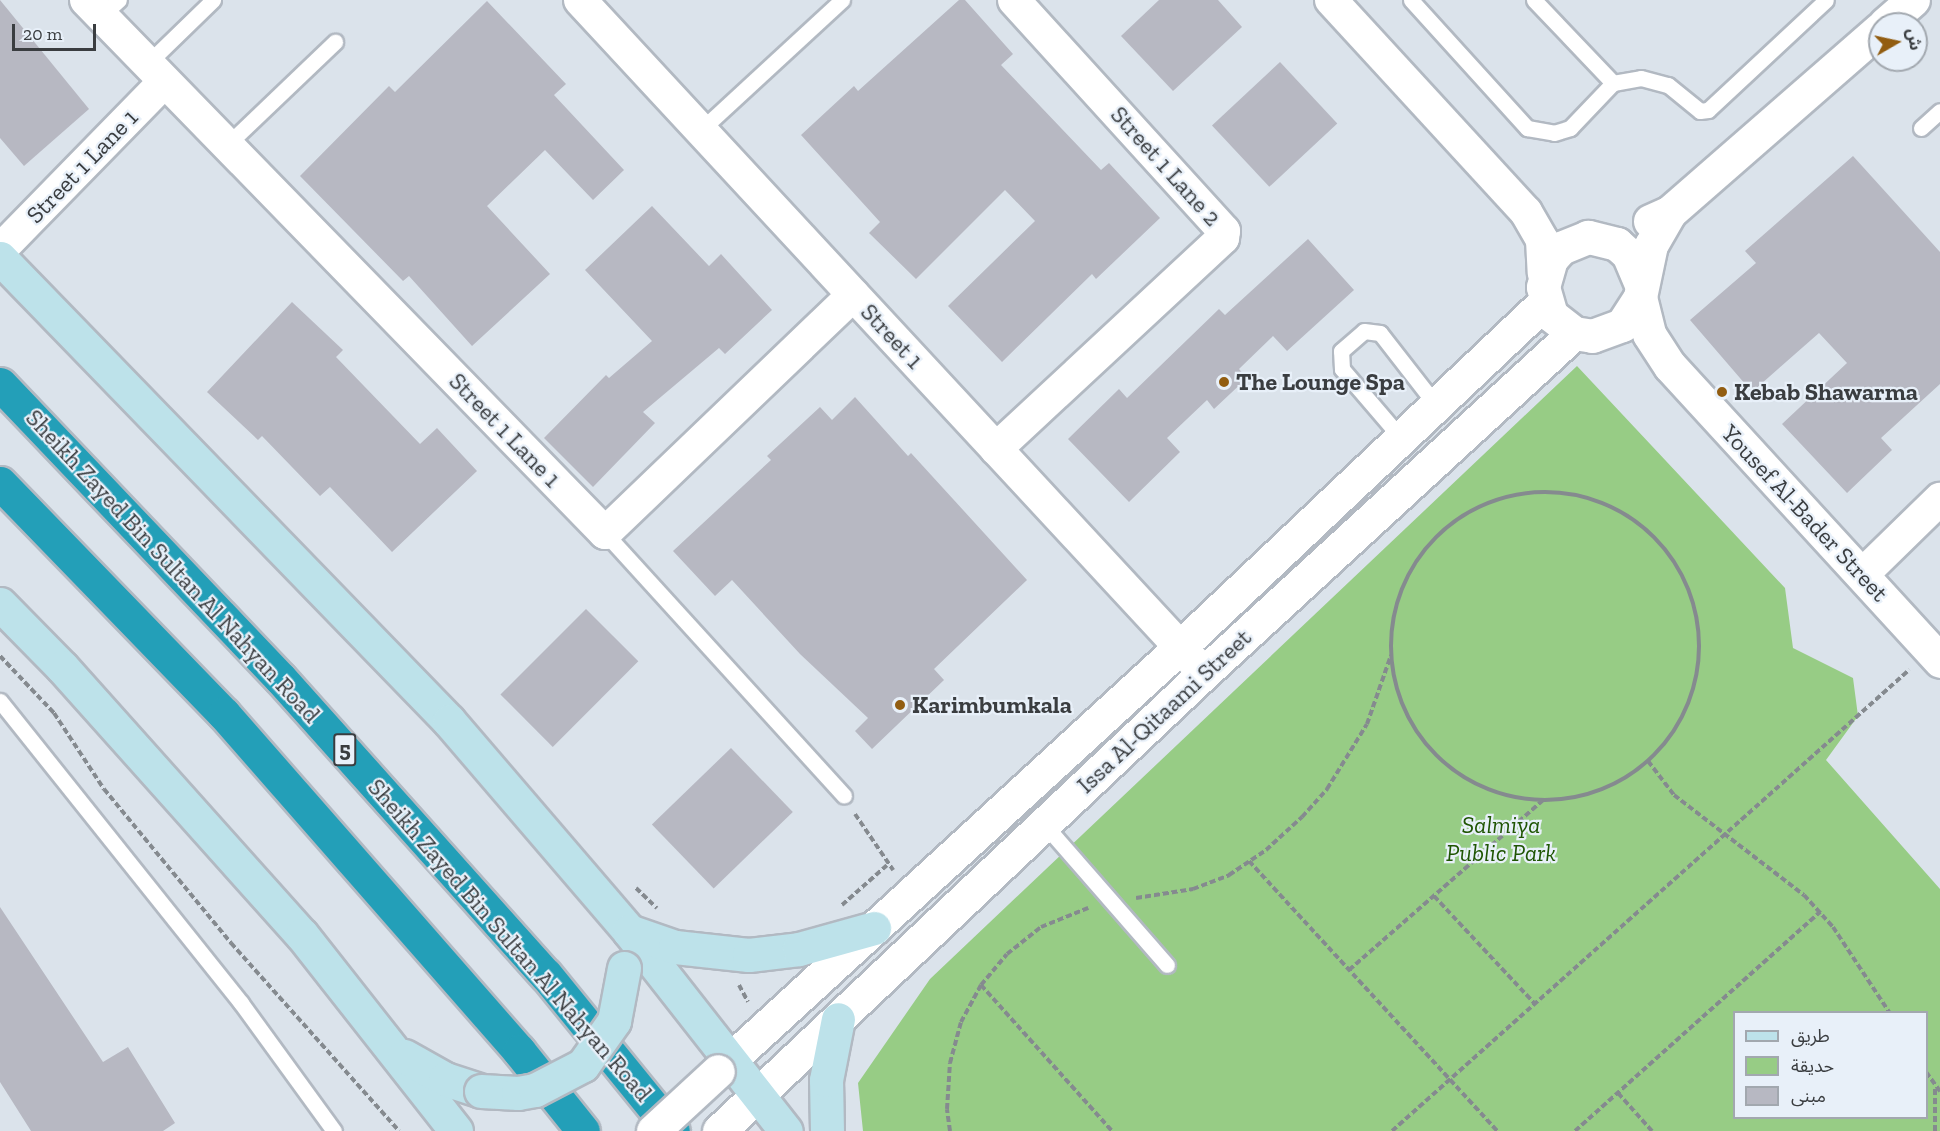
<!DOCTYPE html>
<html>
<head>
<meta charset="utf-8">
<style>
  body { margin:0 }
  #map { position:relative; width:1940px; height:1131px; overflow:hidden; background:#dbe3eb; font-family:"Zilla Slab","Noto Sans Arabic",serif }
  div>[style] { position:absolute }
  .green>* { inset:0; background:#97cc85 }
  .building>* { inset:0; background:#b7b8c2; transform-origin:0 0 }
  .path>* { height:4px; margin-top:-2px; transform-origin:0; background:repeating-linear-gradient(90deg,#858a8f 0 6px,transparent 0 9px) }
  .path>.ring { margin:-2px; padding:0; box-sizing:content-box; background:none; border:4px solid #858a8f; border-radius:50% }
  .roads { filter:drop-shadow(2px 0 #b2b9c2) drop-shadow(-2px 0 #b2b9c2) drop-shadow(0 2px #b2b9c2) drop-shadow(0 -2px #b2b9c2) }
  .service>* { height:15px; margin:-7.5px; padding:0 7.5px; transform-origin:7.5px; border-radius:7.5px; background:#fff }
  .minor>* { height:32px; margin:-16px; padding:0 16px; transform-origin:16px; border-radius:16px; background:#fff }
  .tertiary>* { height:33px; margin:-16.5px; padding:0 16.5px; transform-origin:16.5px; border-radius:16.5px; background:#fff }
  .secondary>* { height:33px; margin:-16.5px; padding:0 16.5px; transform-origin:16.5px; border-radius:16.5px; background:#bde2ea }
  .motorway>* { height:33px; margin:-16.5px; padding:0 16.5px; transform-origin:16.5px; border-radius:16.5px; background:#239fb8 }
  .bridges { filter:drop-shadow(2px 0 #b2b9c2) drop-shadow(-2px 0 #b2b9c2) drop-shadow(0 2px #b2b9c2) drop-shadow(0 -2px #b2b9c2) }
  .tertiary-bridge>* { height:33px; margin:-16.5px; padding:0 16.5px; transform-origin:16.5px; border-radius:16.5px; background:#fff }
  .secondary-bridge>* { height:33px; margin:-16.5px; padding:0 16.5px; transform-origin:16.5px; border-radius:16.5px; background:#bde2ea }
  .dots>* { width:16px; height:16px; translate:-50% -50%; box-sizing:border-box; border:3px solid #e8f0f9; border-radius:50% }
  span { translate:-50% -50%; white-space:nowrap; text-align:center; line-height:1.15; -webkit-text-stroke:4.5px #e8f0f9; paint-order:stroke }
  .shield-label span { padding:2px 4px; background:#e8f0f9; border:2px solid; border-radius:4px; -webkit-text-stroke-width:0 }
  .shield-label { font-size:22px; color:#3a3d40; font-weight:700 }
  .street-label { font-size:24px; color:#3a3d40 }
  .poi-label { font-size:24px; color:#3a3d40; font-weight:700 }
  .left { translate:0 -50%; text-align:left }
  .park-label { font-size:24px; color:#1f5503; font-style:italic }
  .legend { position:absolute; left:1733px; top:1011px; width:195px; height:108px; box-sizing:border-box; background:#e8f0f9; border:2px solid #a2a8af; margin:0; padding:8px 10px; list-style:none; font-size:18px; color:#3a3d40 }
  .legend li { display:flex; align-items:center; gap:12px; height:30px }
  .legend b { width:30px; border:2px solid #a2a8af }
  .north { position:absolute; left:1868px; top:12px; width:60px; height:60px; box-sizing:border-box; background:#e8f0f9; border:2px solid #a2a8af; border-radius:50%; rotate:81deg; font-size:16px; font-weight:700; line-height:24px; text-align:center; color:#3a3d40 }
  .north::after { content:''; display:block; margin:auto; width:21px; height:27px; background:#925d11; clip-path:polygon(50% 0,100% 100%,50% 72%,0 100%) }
  .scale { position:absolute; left:12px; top:24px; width:84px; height:27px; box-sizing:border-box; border:3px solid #3a3d40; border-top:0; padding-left:8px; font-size:18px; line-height:21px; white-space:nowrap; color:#3a3d40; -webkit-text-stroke:4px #e8f0f9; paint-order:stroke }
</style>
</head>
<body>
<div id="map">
  <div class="green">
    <i style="clip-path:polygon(evenodd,1577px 366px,1785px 588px,1793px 648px,1853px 678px,1858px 716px,1826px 760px,1940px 889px,1940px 1131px,863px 1131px,858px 1083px,930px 979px,1577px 366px,1734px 1012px,1926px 1012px,1926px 1118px,1734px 1118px,1734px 1012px)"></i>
  </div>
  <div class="building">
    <i style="clip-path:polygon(0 0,89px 109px,24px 166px,0 138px)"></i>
    <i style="clip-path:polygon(959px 0,965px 0,1013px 54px,1001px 65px,1101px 170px,1109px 163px,1160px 218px,1096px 279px,1092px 274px,1002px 362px,948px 306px,1035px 221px,1005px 190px,916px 279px,869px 233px,880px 222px,801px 135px,854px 86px,858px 91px)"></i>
    <i style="clip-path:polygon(1159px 0,1218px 0,1242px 27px,1173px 91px,1121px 36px)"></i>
    <i style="clip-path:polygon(487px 1px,566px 84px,554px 95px,624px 170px,593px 200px,545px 150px,487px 206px,550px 274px,472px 346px,409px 276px,403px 281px,300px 176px,389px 86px,395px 92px)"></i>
    <i style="left:1280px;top:62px;width:84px;height:93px;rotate:47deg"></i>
    <i style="clip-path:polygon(1853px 156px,1940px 252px,1940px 384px,1881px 438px,1892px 450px,1847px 493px,1782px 424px,1847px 363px,1819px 333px,1752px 392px,1690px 320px,1756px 263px,1745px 251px)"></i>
    <i style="clip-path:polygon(652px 206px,709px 266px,721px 254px,772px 310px,725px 354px,719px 348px,643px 412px,655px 423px,593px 487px,544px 438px,606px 375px,609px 378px,652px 341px,585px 270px)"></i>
    <i style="clip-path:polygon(1308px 239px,1354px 290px,1287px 351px,1273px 336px,1239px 369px,1247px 378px,1214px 409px,1207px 400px,1167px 438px,1180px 452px,1129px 502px,1068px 439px,1119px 389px,1127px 398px,1219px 309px,1225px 315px)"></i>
    <i style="clip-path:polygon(292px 302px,343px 350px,336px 357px,420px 444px,437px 428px,477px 471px,392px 552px,330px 487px,320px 496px,262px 436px,258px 440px,207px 392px)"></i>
    <i style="clip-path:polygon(855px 397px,908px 456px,911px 453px,1027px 580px,934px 669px,944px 680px,872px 749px,855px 731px,868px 718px,800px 654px,732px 580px,715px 596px,673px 551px,771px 460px,767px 456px,820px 407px,832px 420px)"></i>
    <i style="left:586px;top:609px;width:74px;height:121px;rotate:45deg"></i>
    <i style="left:731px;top:748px;width:89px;height:110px;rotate:46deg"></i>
    <i style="clip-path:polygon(0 907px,103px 1062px,128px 1047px,175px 1123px,163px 1131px,31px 1131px,0 1082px)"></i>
  </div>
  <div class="path">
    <i class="ring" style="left:1391px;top:492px;width:304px;height:304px"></i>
    <i style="left:0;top:656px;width:79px;rotate:46.5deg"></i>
    <i style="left:54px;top:713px;width:91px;rotate:56.7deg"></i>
    <i style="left:104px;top:789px;width:200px;rotate:50.5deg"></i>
    <i style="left:231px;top:943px;width:252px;rotate:48.2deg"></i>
    <i style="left:1648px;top:761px;width:43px;rotate:52.6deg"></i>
    <i style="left:1674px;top:795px;width:164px;rotate:37.6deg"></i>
    <i style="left:1804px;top:895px;width:43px;rotate:47.8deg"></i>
    <i style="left:1833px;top:927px;width:102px;rotate:56.6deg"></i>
    <i style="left:855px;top:814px;width:68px;rotate:55.8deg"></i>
    <i style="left:1249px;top:861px;width:367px;rotate:47.4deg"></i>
    <i style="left:636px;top:888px;width:29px;rotate:44deg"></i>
    <i style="left:1434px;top:896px;width:148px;rotate:46.9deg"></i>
    <i style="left:1136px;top:898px;width:58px;rotate:-9deg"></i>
    <i style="left:1193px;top:889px;width:39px;rotate:-21deg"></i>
    <i style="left:1229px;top:875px;width:45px;rotate:-34deg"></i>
    <i style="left:1266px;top:850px;width:49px;rotate:-42.5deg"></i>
    <i style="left:1302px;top:817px;width:38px;rotate:-48deg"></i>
    <i style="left:1327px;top:789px;width:76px;rotate:-58.4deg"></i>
    <i style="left:1367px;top:724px;width:73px;rotate:-70.8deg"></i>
    <i style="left:842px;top:905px;width:60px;rotate:-41.6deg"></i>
    <i style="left:1349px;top:970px;width:258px;rotate:-41.2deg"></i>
    <i style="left:739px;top:985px;width:19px;rotate:62deg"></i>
    <i style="left:981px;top:985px;width:196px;rotate:48.1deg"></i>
    <i style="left:1926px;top:1072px;width:24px;rotate:54deg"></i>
    <i style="left:1618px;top:1093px;width:51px;rotate:48.2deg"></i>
    <i style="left:950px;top:1131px;width:22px;rotate:-98deg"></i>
    <i style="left:947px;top:1109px;width:46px;rotate:-86.3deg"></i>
    <i style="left:950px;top:1063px;width:42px;rotate:-75deg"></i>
    <i style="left:961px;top:1022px;width:42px;rotate:-61.6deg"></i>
    <i style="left:981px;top:985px;width:40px;rotate:-50deg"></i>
    <i style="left:1007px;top:954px;width:43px;rotate:-38.5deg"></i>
    <i style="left:1041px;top:927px;width:51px;rotate:-22deg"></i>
    <i style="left:1392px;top:1131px;width:693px;rotate:-41.72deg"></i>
    <i style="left:1575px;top:1131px;width:329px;rotate:-41.8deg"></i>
    <i style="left:1935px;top:1131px;width:45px;rotate:-90deg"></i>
  </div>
  <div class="roads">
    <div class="service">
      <i style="left:1411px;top:0;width:173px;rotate:47.8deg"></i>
      <i style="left:1527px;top:128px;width:27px;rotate:10deg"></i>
      <i style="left:1554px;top:133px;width:17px;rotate:-17deg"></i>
      <i style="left:1570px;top:128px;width:62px;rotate:-46.3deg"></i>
      <i style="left:1613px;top:83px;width:28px;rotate:-10deg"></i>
      <i style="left:1641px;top:78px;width:28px;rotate:15deg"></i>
      <i style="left:1668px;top:85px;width:41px;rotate:39.1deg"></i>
      <i style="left:1700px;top:111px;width:8px;rotate:-7deg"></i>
      <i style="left:1708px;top:110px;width:161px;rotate:-43deg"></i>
      <i style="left:1534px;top:0;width:115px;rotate:46.4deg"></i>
      <i style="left:101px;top:16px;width:24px;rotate:-42deg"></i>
      <i style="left:147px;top:64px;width:92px;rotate:-44.1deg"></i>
      <i style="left:1921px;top:128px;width:25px;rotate:-42deg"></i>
      <i style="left:701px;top:130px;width:192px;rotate:-42.7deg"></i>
      <i style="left:226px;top:146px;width:151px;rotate:-43.7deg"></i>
      <i style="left:1401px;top:438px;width:91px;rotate:-130.5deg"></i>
      <i style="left:1342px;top:369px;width:18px;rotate:-93deg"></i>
      <i style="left:1341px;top:351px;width:30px;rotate:-41deg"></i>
      <i style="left:1364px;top:331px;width:16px;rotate:7deg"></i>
      <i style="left:1380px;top:333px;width:91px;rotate:52.1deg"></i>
      <i style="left:605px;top:533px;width:355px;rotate:47.7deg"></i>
      <i style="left:0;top:701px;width:386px;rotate:51.4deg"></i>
      <i style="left:241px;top:1003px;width:158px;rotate:54deg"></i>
      <i style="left:1044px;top:824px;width:187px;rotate:48.9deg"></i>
    </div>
    <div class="minor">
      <i style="left:86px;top:0;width:744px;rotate:45.76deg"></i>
      <i style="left:605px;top:533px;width:344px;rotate:-43.8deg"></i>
      <i style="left:580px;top:0;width:918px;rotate:47.16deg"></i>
      <i style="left:1331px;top:0;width:288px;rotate:47.4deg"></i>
      <i style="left:1526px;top:212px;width:32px;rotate:60deg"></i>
      <i style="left:1542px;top:240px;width:33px;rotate:87deg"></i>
      <i style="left:0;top:250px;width:235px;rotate:-45.7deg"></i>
      <i style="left:996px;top:449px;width:310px;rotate:-42.9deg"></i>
      <i style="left:1223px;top:238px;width:7px;rotate:-82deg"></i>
      <i style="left:1224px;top:231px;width:312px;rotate:-132.3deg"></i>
      <i style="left:1862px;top:575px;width:109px;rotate:-44.3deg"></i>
    </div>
    <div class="tertiary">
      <i style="left:1885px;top:24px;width:37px;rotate:-41deg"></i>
      <i style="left:1650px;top:221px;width:22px;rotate:-24deg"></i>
      <i style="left:1670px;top:212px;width:279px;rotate:-41.1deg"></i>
      <i style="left:1640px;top:282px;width:30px;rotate:-113deg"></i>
      <i style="left:1628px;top:254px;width:15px;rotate:-138deg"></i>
      <i style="left:1617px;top:244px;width:30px;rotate:-166deg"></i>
      <i style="left:1588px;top:237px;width:29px;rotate:158deg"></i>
      <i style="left:1561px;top:248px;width:15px;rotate:132deg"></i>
      <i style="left:1551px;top:259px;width:29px;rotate:106deg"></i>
      <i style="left:1543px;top:287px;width:29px;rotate:74deg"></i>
      <i style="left:1551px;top:315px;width:29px;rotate:38deg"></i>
      <i style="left:1574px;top:333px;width:18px;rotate:9deg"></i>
      <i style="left:1592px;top:336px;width:32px;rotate:-20deg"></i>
      <i style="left:1622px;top:325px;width:33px;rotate:-57deg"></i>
      <i style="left:1640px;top:297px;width:53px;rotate:-78.1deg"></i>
      <i style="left:1651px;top:245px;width:38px;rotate:-60deg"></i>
      <i style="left:1640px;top:297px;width:38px;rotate:76deg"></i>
      <i style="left:1649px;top:334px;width:38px;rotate:57deg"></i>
      <i style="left:1670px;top:366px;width:400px;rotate:47.5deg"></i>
      <i style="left:718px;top:1071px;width:627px;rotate:-42.54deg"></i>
      <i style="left:1180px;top:647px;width:502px;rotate:-43.39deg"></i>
      <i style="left:719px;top:1131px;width:667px;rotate:-43.36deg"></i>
      <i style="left:1204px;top:673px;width:502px;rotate:-42.58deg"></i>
    </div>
    <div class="secondary">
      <i style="left:0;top:258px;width:645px;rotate:45.88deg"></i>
      <i style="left:449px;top:721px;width:277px;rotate:49.4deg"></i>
      <i style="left:629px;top:931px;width:254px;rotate:51.9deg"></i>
      <i style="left:0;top:604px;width:88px;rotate:45.5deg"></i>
      <i style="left:62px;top:667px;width:360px;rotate:48.2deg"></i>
      <i style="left:302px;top:935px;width:249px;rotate:51.8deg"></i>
      <i style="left:629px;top:931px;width:49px;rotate:19.2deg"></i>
      <i style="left:675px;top:947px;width:74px;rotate:6.2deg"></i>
      <i style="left:749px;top:955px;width:50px;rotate:-6.8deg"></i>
      <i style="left:799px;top:949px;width:78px;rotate:-15.6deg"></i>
      <i style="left:404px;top:1056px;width:47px;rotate:29.3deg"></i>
      <i style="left:445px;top:1079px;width:38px;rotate:18deg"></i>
      <i style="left:827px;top:1131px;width:51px;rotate:-91.1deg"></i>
      <i style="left:826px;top:1080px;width:62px;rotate:-78.9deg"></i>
    </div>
    <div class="motorway">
      <i style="left:0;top:384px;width:406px;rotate:46.4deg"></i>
      <i style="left:280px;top:678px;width:399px;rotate:48.2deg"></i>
      <i style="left:546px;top:975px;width:201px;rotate:50.9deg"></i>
      <i style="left:0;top:483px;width:322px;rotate:45.9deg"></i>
      <i style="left:224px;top:714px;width:448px;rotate:48.8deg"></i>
      <i style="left:519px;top:1051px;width:102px;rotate:51.3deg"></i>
    </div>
  </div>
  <div class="bridges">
    <div class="tertiary-bridge">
      <i style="left:653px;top:1131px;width:88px;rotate:-42.7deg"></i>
    </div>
    <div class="secondary-bridge">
      <i style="left:481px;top:1091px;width:37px;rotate:3deg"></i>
      <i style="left:518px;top:1093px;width:17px;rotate:-10deg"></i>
      <i style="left:535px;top:1090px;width:54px;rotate:-27.5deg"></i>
      <i style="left:583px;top:1065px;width:54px;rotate:-54.8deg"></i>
      <i style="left:614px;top:1021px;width:54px;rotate:-79.3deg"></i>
    </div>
  </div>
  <div class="dots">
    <i style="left:1224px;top:382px;background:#925d11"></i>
    <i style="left:1722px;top:392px;background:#925d11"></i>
    <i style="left:900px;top:705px;background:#925d11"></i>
  </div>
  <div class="shield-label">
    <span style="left:345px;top:750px">5</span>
  </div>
  <div class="street-label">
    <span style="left:82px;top:166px;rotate:-46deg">Street 1 Lane 1</span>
    <span style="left:1166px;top:166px;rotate:48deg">Street 1 Lane 2</span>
    <span style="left:892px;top:336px;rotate:47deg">Street 1</span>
    <span style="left:505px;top:430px;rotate:46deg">Street 1 Lane 1</span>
    <span style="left:1805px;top:513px;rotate:47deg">Yousef Al-Bader Street</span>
    <span style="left:173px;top:566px;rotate:47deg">Sheikh Zayed Bin Sultan Al Nahyan Road</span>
    <span style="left:1164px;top:711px;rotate:-43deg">Issa Al-Qitaami Street</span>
    <span style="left:510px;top:940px;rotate:49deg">Sheikh Zayed Bin Sultan Al Nahyan Road</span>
  </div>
  <div class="poi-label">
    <span class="left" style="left:1236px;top:382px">The Lounge Spa</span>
    <span class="left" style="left:1734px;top:392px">Kebab Shawarma</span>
    <span class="left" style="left:912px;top:705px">Karimbumkala</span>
  </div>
  <div class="park-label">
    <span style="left:1501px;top:839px">Salmiya<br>Public Park</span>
  </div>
  <ul class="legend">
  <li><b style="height:8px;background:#bde2ea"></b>طريق</li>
  <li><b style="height:16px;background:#97cc85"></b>حديقة</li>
  <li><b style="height:16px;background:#b7b8c2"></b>مبنى</li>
  </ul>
  <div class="north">ش</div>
  <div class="scale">20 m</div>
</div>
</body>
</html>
